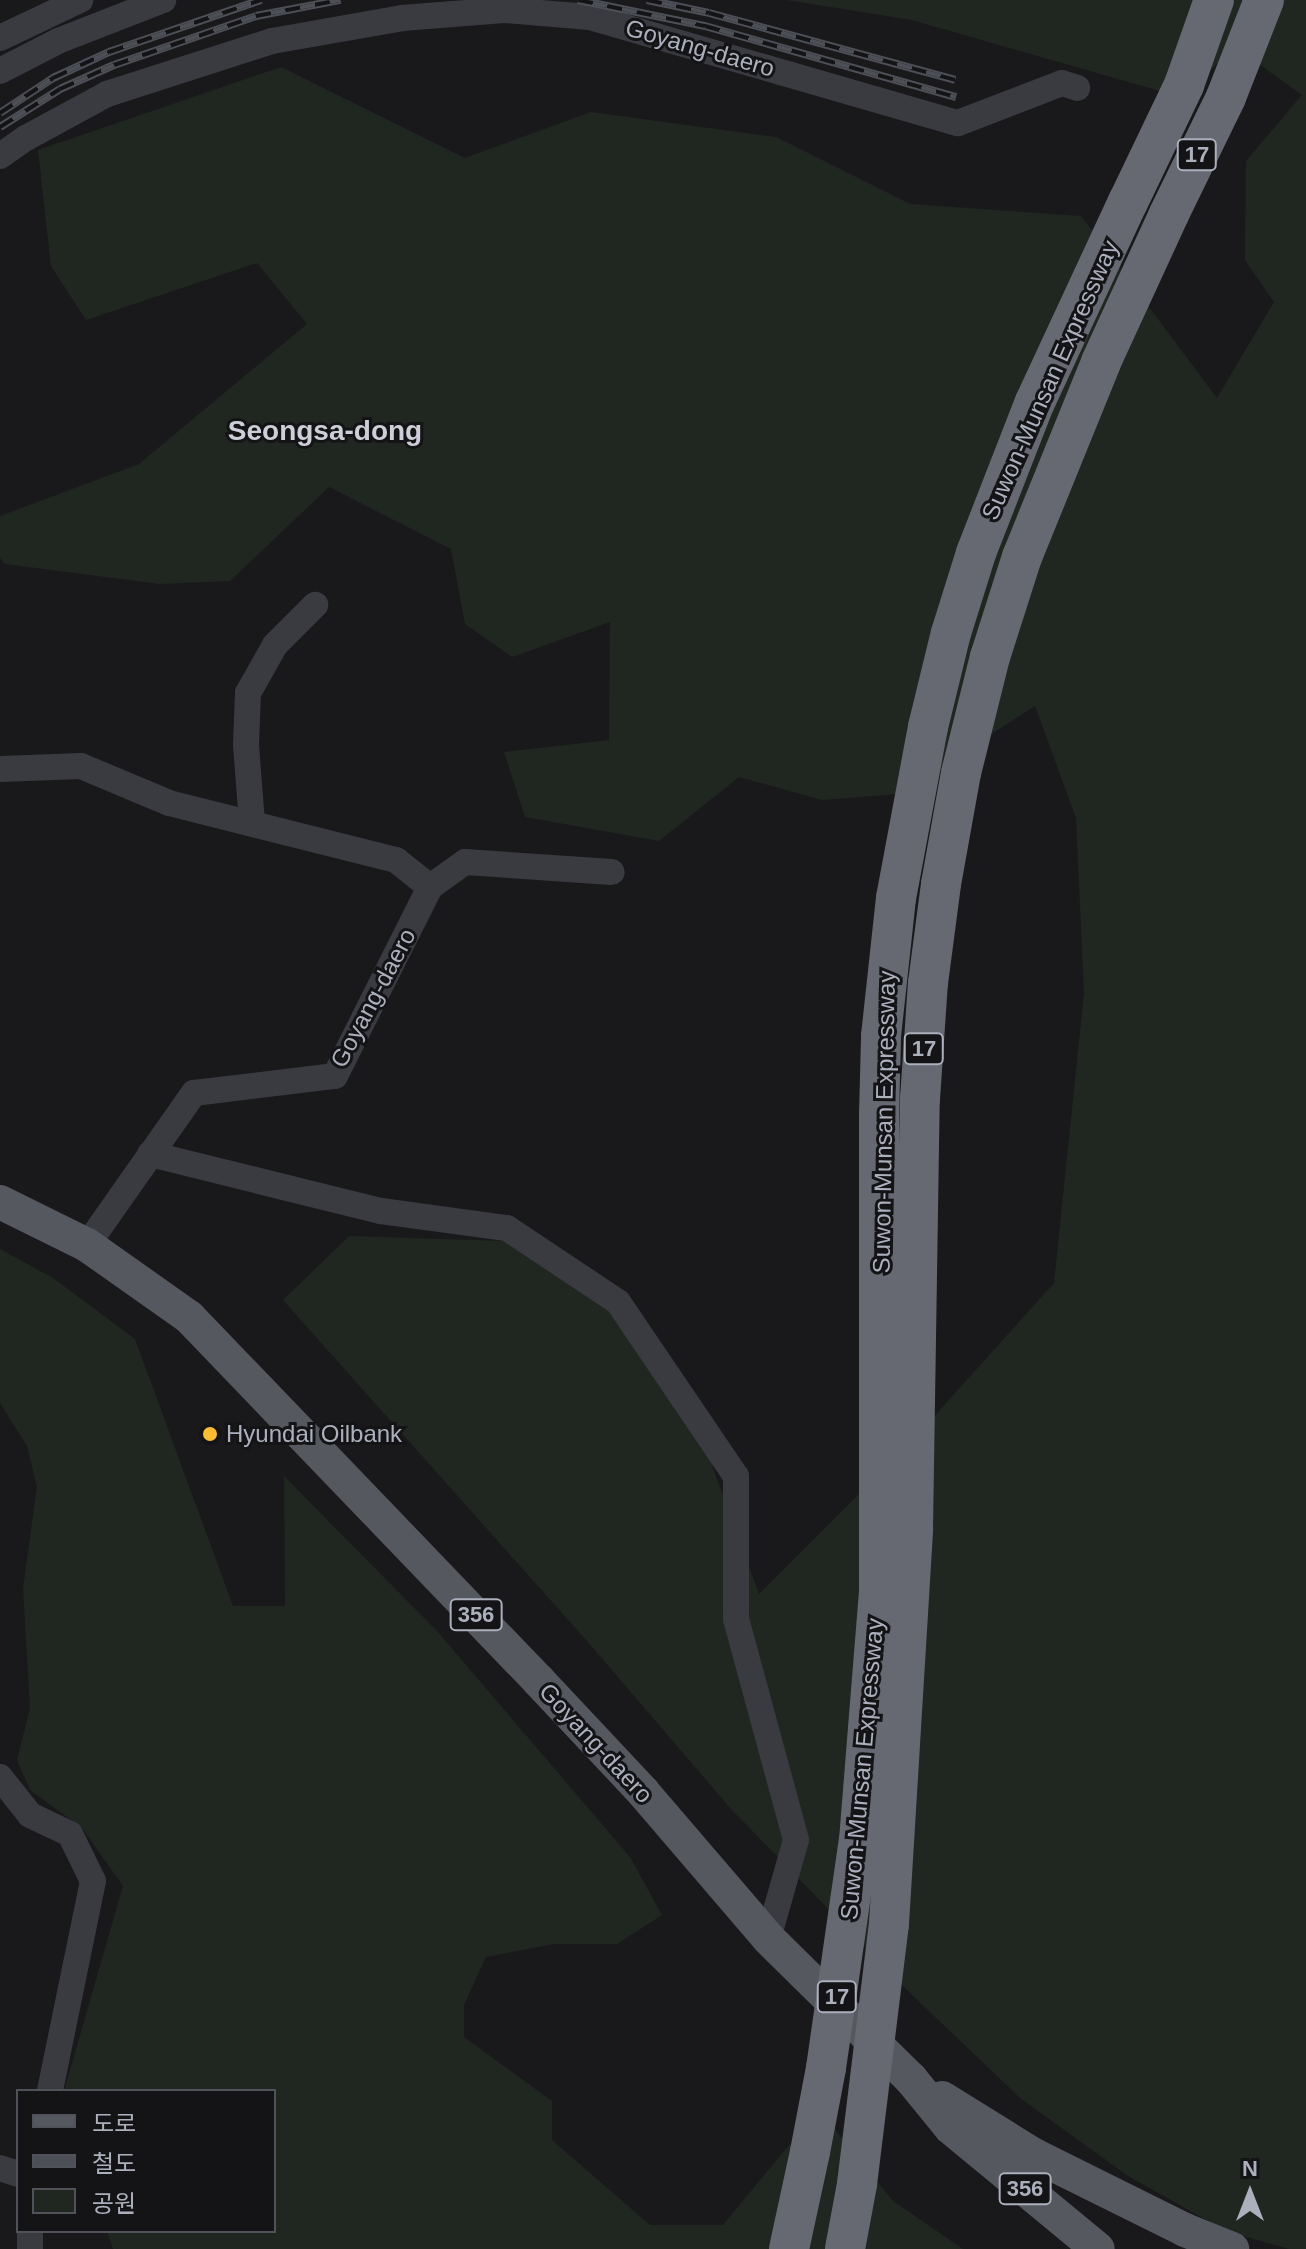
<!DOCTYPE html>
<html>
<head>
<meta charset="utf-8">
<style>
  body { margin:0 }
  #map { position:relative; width:1306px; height:2249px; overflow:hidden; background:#19191c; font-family:Helvetica,"Noto Sans KR",sans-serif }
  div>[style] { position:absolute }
  .green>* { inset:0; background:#1f2720 }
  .minor>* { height:26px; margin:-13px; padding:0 13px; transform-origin:13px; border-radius:13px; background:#3a3b41 }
  .major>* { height:34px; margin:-17px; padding:0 17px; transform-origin:17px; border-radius:17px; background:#565860 }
  .highway>* { height:40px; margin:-20px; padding:0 20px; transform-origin:20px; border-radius:20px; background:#666972 }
  .rail>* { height:8px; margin-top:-4px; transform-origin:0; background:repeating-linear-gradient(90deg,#141417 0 15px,#4d4f56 0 30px); box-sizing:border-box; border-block:2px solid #4d4f56 }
  .highway-bridge>* { height:40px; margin:-20px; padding:0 20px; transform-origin:20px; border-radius:20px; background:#666972 }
  .dots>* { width:22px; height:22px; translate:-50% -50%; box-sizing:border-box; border:4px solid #141417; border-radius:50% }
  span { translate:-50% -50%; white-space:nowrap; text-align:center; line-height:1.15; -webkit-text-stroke:6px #141417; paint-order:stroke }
  .shield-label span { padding:2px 6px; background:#141417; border:2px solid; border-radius:6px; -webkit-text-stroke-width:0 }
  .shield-label { font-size:22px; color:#abb0bc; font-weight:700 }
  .street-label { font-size:24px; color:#abb0bc }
  .poi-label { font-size:24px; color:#abb0bc }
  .left { translate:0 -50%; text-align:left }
  .quarter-label { font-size:28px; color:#cccfd8; font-weight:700 }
  .legend { position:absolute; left:16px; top:2089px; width:260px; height:144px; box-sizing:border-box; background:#141417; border:2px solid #505259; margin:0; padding:10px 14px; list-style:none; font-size:24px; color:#abb0bc }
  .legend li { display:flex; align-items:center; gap:16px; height:40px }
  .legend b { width:40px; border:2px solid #505259 }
  .north { position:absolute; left:1210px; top:2153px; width:80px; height:80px; -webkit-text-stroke:6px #141417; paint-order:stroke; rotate:0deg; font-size:22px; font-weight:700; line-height:32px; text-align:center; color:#abb0bc }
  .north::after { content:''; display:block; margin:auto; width:28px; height:36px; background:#abb0bc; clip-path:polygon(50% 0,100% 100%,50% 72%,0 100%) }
</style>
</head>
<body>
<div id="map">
  <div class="green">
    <i style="clip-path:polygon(787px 0,1306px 0,1306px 2249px,1289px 2249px,1226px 2231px,1128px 2176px,1020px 2098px,908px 1991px,731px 1809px,587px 1641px,283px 1300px,349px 1236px,505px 1241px,611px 1308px,694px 1416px,759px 1594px,913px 1440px,1054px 1283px,1084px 993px,1076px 818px,1035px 706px,898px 794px,822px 800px,739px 777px,659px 841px,525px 817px,504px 752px,609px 740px,610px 622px,512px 657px,465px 624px,451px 549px,329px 487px,230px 581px,160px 584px,5px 564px,0 558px,0 516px,139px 464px,307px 324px,257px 263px,86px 320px,51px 266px,38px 150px,281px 67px,465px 158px,591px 112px,776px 137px,910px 204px,1081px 216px,1217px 398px,1274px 302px,1245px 260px,1246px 161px,1302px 95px,1234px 46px,1184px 98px,912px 20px)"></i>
    <i style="clip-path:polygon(0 1249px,53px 1278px,135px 1339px,233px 1606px,285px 1606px,284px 1476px,437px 1631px,630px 1857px,662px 1915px,617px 1944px,554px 1944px,486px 1957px,464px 2005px,464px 2037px,552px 2101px,552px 2140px,650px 2225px,723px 2225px,789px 2145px,829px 2122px,893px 2201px,963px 2249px,113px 2249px,107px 2231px,274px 2231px,274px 2091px,64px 2091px,123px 1886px,82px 1828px,30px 1790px,17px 1760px,30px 1708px,23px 1588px,37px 1487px,27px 1446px,0 1403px)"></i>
  </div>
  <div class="minor">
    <i style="left:0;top:38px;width:89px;rotate:-25.4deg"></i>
    <i style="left:0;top:71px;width:65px;rotate:-27.3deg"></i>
    <i style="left:58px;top:41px;width:113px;rotate:-21.3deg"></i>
    <i style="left:0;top:156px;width:32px;rotate:-35deg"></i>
    <i style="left:26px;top:138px;width:92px;rotate:-28.5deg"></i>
    <i style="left:107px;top:94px;width:173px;rotate:-17.8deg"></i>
    <i style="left:272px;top:41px;width:132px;rotate:-10deg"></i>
    <i style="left:402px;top:18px;width:102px;rotate:-4.5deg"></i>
    <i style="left:504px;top:10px;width:86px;rotate:4.7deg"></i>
    <i style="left:590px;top:17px;width:383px;rotate:16.1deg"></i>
    <i style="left:958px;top:123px;width:111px;rotate:-21deg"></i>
    <i style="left:1062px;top:83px;width:16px;rotate:18deg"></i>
    <i style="left:0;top:769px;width:81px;rotate:-2.1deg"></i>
    <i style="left:81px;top:766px;width:95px;rotate:22.8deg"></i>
    <i style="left:169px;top:803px;width:234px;rotate:14.1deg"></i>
    <i style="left:396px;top:860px;width:43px;rotate:38.5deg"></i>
    <i style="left:252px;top:823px;width:78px;rotate:-94.4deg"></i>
    <i style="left:246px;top:745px;width:52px;rotate:-87.8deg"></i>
    <i style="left:248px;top:693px;width:55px;rotate:-60.6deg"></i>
    <i style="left:275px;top:645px;width:57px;rotate:-45deg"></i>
    <i style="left:150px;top:1154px;width:238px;rotate:13.9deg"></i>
    <i style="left:381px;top:1211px;width:127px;rotate:7.7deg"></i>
    <i style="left:507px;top:1228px;width:133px;rotate:33.7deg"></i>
    <i style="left:618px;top:1302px;width:210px;rotate:55.9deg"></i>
    <i style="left:736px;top:1476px;width:143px;rotate:90deg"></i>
    <i style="left:736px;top:1619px;width:229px;rotate:74.8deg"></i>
    <i style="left:796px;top:1840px;width:102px;rotate:105.9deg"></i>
    <i style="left:87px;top:1245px;width:186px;rotate:-54.9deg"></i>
    <i style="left:194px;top:1093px;width:142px;rotate:-6.9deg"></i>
    <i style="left:335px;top:1076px;width:212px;rotate:-63.3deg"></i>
    <i style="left:430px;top:887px;width:43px;rotate:-35.5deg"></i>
    <i style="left:465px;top:862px;width:147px;rotate:3.9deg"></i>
    <i style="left:0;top:1777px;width:48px;rotate:51.7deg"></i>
    <i style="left:30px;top:1815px;width:44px;rotate:25.4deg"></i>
    <i style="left:70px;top:1834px;width:52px;rotate:63.9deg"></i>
    <i style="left:93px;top:1881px;width:214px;rotate:101.6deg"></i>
    <i style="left:0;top:2168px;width:19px;rotate:18deg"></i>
    <i style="left:30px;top:2249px;width:18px;rotate:-90deg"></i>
  </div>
  <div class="major">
    <i style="left:0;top:1202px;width:97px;rotate:26.3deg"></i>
    <i style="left:87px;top:1245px;width:125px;rotate:35.2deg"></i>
    <i style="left:189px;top:1317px;width:504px;rotate:46.13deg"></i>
    <i style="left:538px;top:1680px;width:154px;rotate:46.8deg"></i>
    <i style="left:643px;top:1792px;width:192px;rotate:49.4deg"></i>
    <i style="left:768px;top:1938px;width:201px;rotate:44.6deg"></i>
    <i style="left:911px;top:2079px;width:63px;rotate:50.8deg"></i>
    <i style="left:951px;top:2128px;width:190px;rotate:39.5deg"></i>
    <i style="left:942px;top:2098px;width:108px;rotate:31.8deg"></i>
    <i style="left:1034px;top:2155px;width:169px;rotate:26.4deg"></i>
    <i style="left:1185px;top:2230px;width:51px;rotate:22deg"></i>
  </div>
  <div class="highway">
    <i style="left:1184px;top:85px;width:90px;rotate:-70.6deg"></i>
    <i style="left:1226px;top:97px;width:104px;rotate:-68.6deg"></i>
    <i style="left:859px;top:1840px;width:247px;rotate:-85.4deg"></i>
    <i style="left:879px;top:1594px;width:479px;rotate:-90deg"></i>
    <i style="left:879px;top:1115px;width:79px;rotate:-88.5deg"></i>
    <i style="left:881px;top:1036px;width:139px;rotate:-83.8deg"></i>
    <i style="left:896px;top:898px;width:174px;rotate:-79.4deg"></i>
    <i style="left:928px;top:727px;width:97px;rotate:-76.3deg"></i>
    <i style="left:951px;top:633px;width:84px;rotate:-72.6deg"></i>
    <i style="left:976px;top:553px;width:162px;rotate:-68.7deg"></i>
    <i style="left:1035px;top:402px;width:221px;rotate:-65.1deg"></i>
    <i style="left:889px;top:1924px;width:396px;rotate:-86.5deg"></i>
    <i style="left:913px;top:1529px;width:430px;rotate:-89.1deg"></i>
    <i style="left:920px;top:1099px;width:116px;rotate:-86.1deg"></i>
    <i style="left:928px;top:983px;width:100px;rotate:-82.5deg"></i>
    <i style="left:941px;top:884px;width:113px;rotate:-79.8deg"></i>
    <i style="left:961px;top:773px;width:120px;rotate:-76deg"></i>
    <i style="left:990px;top:657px;width:105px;rotate:-72.3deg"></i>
    <i style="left:1022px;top:557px;width:210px;rotate:-67.9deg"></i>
    <i style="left:1101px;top:362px;width:163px;rotate:-65.3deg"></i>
    <i style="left:789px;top:2249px;width:99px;rotate:-77.8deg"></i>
    <i style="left:845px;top:2249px;width:66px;rotate:-79.5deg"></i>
  </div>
  <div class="rail">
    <i style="left:578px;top:0;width:130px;rotate:11.6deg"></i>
    <i style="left:705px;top:26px;width:261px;rotate:15.8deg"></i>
    <i style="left:647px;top:0;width:63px;rotate:11.8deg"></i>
    <i style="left:709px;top:13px;width:255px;rotate:15.2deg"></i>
    <i style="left:0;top:113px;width:64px;rotate:-33.4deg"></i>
    <i style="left:53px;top:78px;width:62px;rotate:-24.9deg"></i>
    <i style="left:109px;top:52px;width:161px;rotate:-18.9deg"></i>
    <i style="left:0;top:127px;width:71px;rotate:-32.3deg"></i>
    <i style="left:60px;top:89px;width:59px;rotate:-24deg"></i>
    <i style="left:114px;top:65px;width:150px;rotate:-19deg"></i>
    <i style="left:256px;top:16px;width:86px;rotate:-10.8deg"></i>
  </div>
  <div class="highway-bridge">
    <i style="left:1128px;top:202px;width:130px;rotate:-64.4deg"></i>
    <i style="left:1169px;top:214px;width:130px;rotate:-64deg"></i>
    <i style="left:810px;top:2152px;width:86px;rotate:-79.2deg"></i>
    <i style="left:826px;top:2068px;width:230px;rotate:-81.8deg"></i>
    <i style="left:857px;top:2184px;width:262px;rotate:-83deg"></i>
  </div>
  <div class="dots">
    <i style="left:210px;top:1434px;background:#fbbc32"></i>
  </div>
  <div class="shield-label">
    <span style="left:1197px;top:155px">17</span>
    <span style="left:924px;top:1049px">17</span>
    <span style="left:476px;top:1615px">356</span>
    <span style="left:837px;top:1997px">17</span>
    <span style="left:1025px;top:2189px">356</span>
  </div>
  <div class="street-label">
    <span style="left:700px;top:48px;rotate:16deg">Goyang-daero</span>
    <span style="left:1050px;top:380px;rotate:-66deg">Suwon-Munsan Expressway</span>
    <span style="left:373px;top:998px;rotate:-62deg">Goyang-daero</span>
    <span style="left:884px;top:1122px;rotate:-89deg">Suwon-Munsan Expressway</span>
    <span style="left:596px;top:1743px;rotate:47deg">Goyang-daero</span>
    <span style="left:862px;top:1769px;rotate:-85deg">Suwon-Munsan Expressway</span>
  </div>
  <div class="poi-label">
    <span class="left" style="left:226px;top:1434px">Hyundai Oilbank</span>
  </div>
  <div class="quarter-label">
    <span style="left:325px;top:431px">Seongsa-dong</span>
  </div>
  <ul class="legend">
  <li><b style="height:10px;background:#565860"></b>도로</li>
  <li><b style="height:10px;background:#4d4f56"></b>철도</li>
  <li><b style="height:22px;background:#1f2720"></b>공원</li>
  </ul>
  <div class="north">N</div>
</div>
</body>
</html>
